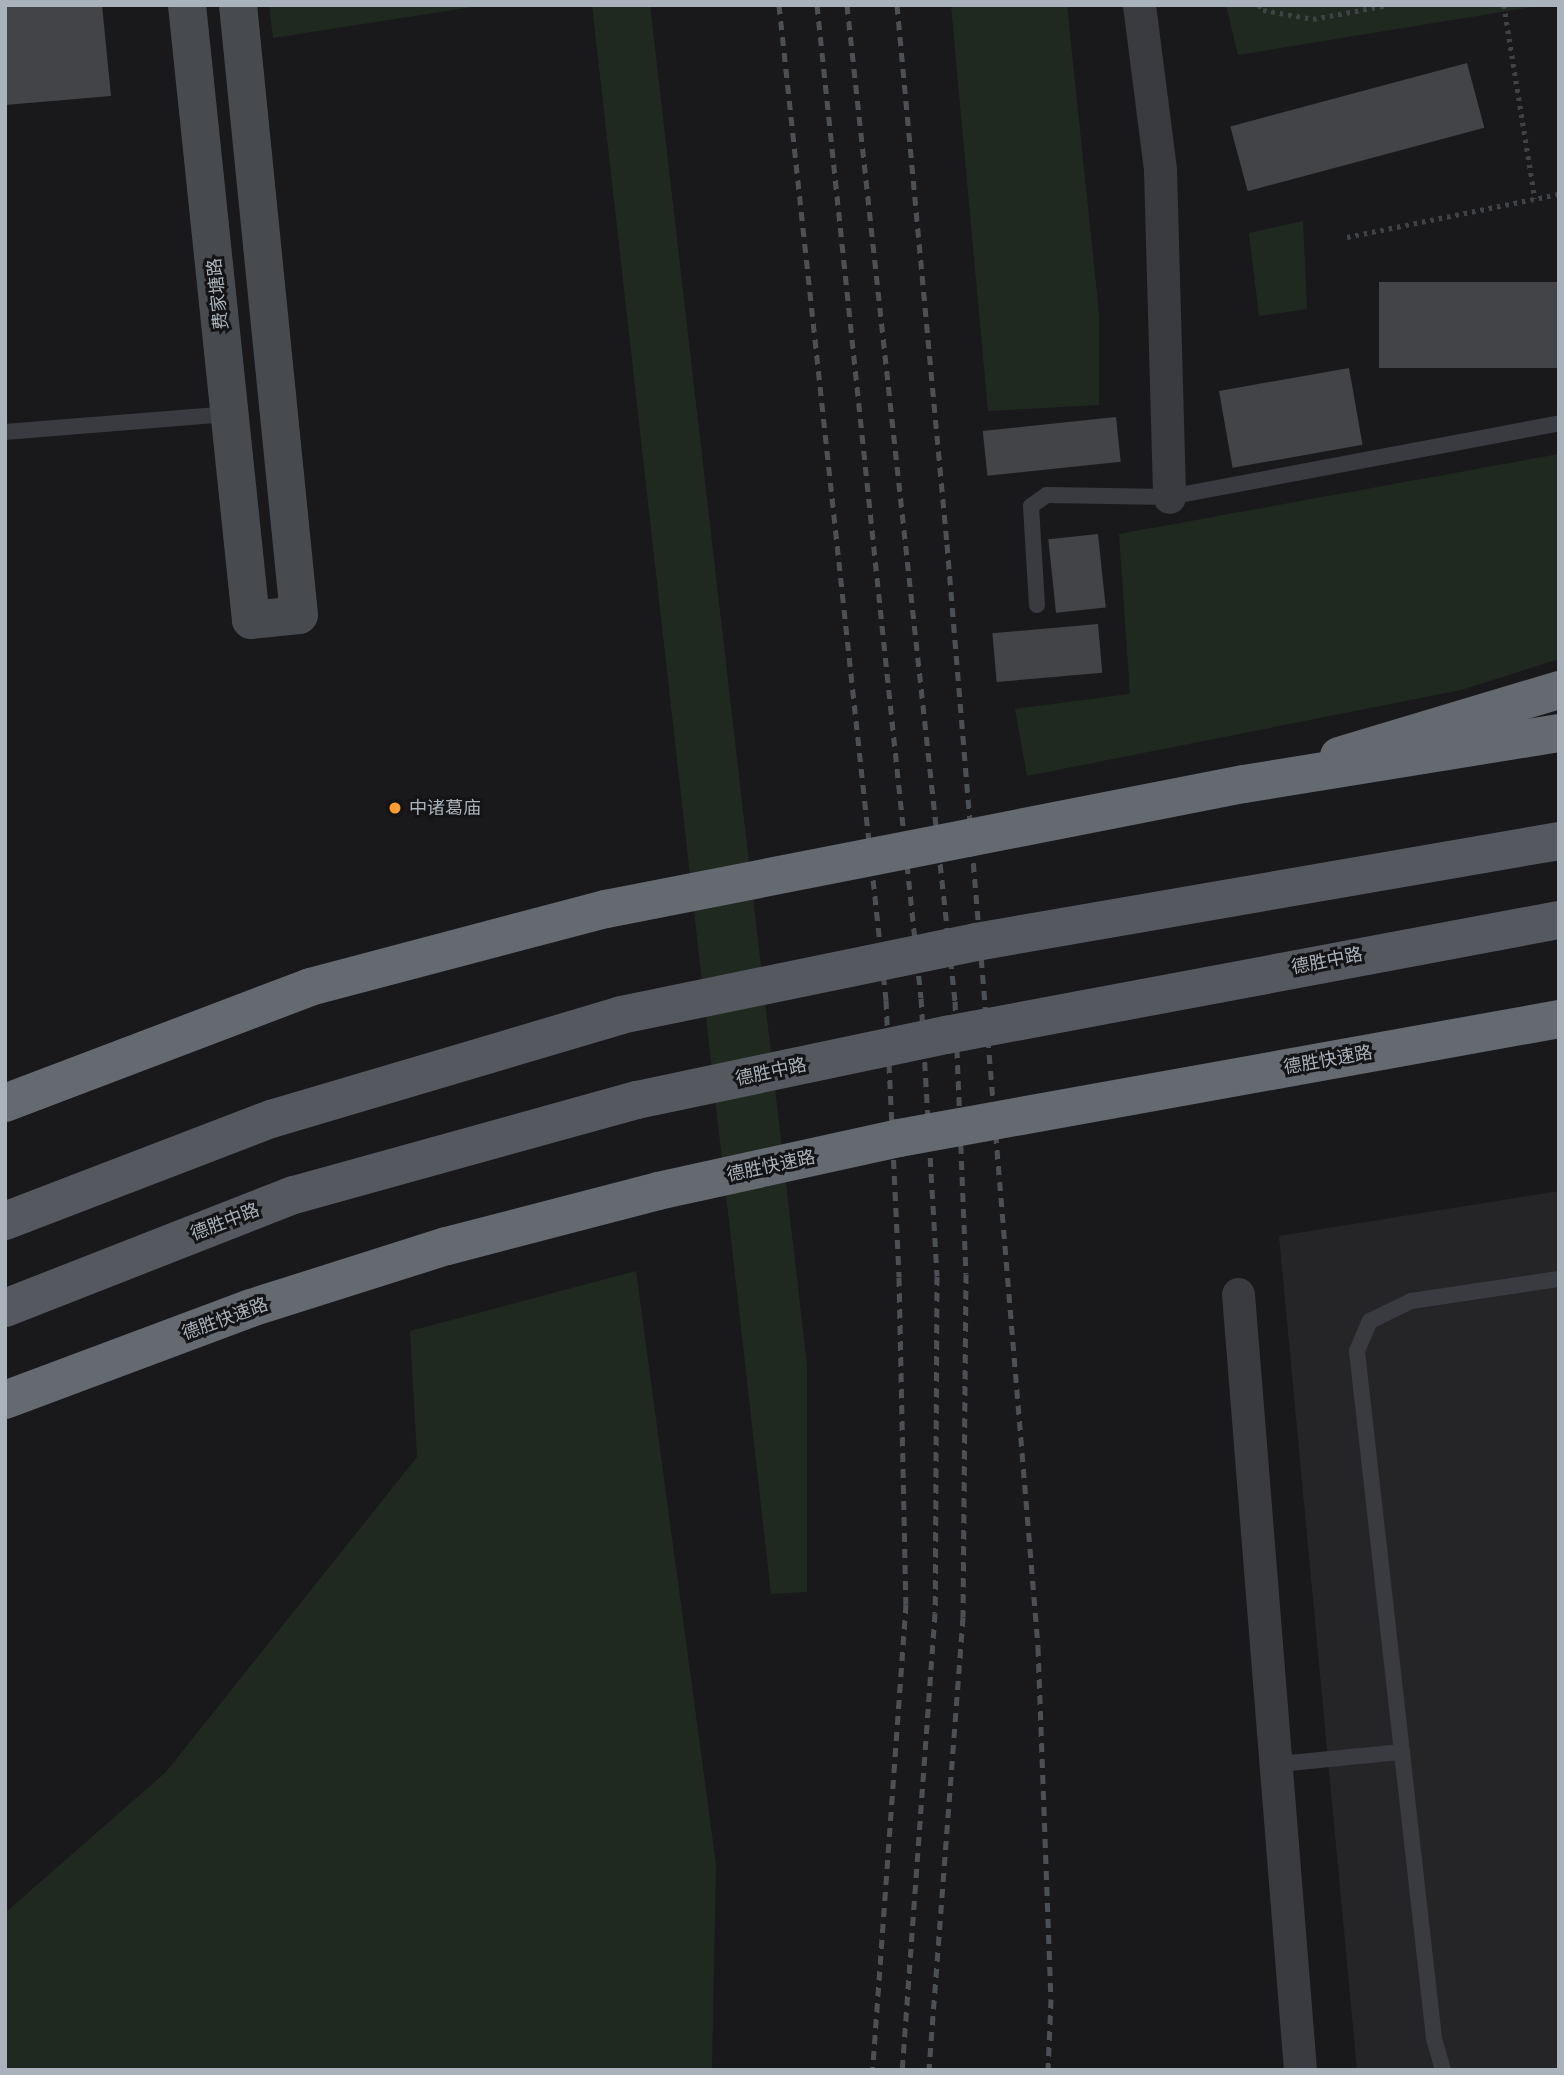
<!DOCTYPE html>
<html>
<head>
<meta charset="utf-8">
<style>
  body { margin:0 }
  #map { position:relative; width:1564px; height:2075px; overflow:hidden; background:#19191b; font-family:"Fira Sans Condensed","Noto Sans SC",sans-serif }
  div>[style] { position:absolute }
  .built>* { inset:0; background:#252528 }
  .green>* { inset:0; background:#202920 }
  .building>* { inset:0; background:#434448; transform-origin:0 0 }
  .path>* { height:4.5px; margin-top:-2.25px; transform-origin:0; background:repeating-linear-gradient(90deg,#3f4347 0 3.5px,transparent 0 8.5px) }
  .lane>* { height:16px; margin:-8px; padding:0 8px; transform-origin:8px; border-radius:8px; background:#393b40 }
  .street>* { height:33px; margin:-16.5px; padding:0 16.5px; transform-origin:16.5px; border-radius:16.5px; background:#393b40 }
  .secondary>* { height:38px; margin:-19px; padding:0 19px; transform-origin:19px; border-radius:19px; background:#474b50 }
  .highway>* { height:38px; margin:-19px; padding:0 19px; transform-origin:19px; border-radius:19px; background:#656a71 }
  .rail>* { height:5px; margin-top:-2.5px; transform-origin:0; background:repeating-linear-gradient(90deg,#4c5055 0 9px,transparent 0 16px) }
  .primary-bridge>* { height:38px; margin:-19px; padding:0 19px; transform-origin:19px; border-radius:19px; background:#55595f }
  .highway-bridge>* { height:38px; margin:-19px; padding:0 19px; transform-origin:19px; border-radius:19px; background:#656a71 }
  .dots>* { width:19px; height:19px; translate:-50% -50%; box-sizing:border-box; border:4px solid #141416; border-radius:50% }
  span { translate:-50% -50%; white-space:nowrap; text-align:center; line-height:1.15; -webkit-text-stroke:6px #141416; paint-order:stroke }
  .street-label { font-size:18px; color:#aab2bb }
  .poi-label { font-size:18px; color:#aab2bb }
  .left { translate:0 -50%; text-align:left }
  .frame { position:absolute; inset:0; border:7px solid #aab2bb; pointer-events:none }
</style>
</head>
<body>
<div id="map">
  <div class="built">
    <i style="clip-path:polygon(1559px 1191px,1559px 2070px,1357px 2070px,1279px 1236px)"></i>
  </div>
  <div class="green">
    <i style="clip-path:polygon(269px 5px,485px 5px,273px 38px)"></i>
    <i style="clip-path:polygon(592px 5px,650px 5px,807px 1365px,807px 1592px,771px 1594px)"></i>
    <i style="clip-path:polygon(951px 5px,1067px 5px,1099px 313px,1099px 405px,988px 411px)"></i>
    <i style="clip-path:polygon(1226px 5px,1544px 5px,1238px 55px)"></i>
    <i style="clip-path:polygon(1303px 221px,1307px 309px,1259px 316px,1249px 233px)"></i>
    <i style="clip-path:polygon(1559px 454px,1559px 659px,1461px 690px,1027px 776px,1015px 709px,1130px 694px,1119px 534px)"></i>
    <i style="clip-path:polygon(636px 1271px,716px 1864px,712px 2070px,5px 2070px,5px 1913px,166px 1772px,417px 1457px,410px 1331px)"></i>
  </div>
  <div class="building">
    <i style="clip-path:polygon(5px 5px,102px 5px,111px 96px,5px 105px)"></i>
    <i style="left:1467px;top:63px;width:67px;height:245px;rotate:75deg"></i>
    <i style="left:1559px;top:282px;width:86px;height:180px;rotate:90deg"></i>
    <i style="left:1349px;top:368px;width:78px;height:132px;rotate:80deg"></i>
    <i style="left:1116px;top:417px;width:45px;height:134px;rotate:84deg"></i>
    <i style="left:1098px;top:534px;width:74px;height:50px;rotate:84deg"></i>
    <i style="left:1098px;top:624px;width:49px;height:106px;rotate:85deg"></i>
  </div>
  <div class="path">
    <i style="left:1259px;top:5px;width:6px;rotate:51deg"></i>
    <i style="left:1263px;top:10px;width:51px;rotate:10.2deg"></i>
    <i style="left:1313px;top:19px;width:76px;rotate:-10.6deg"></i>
    <i style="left:1504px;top:5px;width:196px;rotate:80.9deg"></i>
    <i style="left:1347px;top:237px;width:216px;rotate:-11.5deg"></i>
  </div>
  <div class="lane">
    <i style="left:5px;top:432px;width:226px;rotate:-4.6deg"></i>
    <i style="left:1037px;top:605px;width:99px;rotate:-93.5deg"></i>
    <i style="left:1031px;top:506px;width:19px;rotate:-35deg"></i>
    <i style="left:1047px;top:495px;width:122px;rotate:0.9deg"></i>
    <i style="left:1169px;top:497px;width:397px;rotate:-10.7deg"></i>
    <i style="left:1279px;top:1764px;width:124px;rotate:-5.6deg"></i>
    <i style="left:1443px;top:2070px;width:33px;rotate:-106deg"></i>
    <i style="left:1434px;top:2038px;width:691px;rotate:-96.4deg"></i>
    <i style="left:1357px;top:1351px;width:33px;rotate:-67deg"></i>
    <i style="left:1370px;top:1321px;width:46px;rotate:-26deg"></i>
    <i style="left:1411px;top:1301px;width:150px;rotate:-8.5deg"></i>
  </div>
  <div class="street">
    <i style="left:1139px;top:5px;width:166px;rotate:82.7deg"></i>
    <i style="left:1160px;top:170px;width:327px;rotate:88.4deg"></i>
    <i style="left:1238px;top:1294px;width:778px;rotate:85.43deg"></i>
  </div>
  <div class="secondary">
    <i style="left:187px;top:5px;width:618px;rotate:84.06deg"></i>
    <i style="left:251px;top:620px;width:48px;rotate:-5.9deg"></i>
    <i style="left:299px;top:615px;width:613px;rotate:-95.71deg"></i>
  </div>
  <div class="highway">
    <i style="left:1339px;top:756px;width:230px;rotate:-16.7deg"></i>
  </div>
  <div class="rail">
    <i style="left:779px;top:5px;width:1001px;rotate:83.86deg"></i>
    <i style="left:886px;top:1000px;width:277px;rotate:87.3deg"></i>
    <i style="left:899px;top:1277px;width:327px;rotate:88.8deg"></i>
    <i style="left:906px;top:1604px;width:467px;rotate:94.1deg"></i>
    <i style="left:817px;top:5px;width:998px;rotate:84.02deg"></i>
    <i style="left:921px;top:998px;width:278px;rotate:86.7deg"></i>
    <i style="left:937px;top:1276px;width:337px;rotate:90.3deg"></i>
    <i style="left:935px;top:1613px;width:458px;rotate:94.1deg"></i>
    <i style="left:847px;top:5px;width:1002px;rotate:83.81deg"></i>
    <i style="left:955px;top:1001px;width:273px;rotate:87.7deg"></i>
    <i style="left:966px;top:1274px;width:343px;rotate:90.5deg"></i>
    <i style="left:963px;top:1617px;width:454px;rotate:94.3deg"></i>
    <i style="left:897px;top:5px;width:541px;rotate:84.7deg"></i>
    <i style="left:947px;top:544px;width:1107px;rotate:85.28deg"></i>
    <i style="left:1038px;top:1647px;width:352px;rotate:87.9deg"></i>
    <i style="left:1051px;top:1999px;width:71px;rotate:92.4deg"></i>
  </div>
  <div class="primary-bridge">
    <i style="left:5px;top:1221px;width:285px;rotate:-21deg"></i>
    <i style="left:271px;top:1119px;width:365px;rotate:-16.5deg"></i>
    <i style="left:621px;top:1015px;width:362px;rotate:-11.6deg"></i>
    <i style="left:976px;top:942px;width:592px;rotate:-9.83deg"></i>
    <i style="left:5px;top:1308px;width:310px;rotate:-21.4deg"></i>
    <i style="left:294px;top:1195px;width:356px;rotate:-15.5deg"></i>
    <i style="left:637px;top:1100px;width:316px;rotate:-11.9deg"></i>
    <i style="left:946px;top:1035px;width:624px;rotate:-10.63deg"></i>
  </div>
  <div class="highway-bridge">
    <i style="left:5px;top:1103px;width:326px;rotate:-20.8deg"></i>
    <i style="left:310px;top:987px;width:306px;rotate:-14.8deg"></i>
    <i style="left:606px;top:909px;width:650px;rotate:-11.09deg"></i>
    <i style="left:1244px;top:784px;width:319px;rotate:-9.2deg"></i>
    <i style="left:5px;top:1400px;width:263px;rotate:-20.5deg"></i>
    <i style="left:251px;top:1308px;width:206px;rotate:-17.6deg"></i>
    <i style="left:447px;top:1246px;width:218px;rotate:-14.6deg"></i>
    <i style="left:658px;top:1191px;width:247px;rotate:-12.4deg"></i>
    <i style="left:899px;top:1138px;width:671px;rotate:-10.22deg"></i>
  </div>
  <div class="dots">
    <i style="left:395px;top:808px;background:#fa9c31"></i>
  </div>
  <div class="street-label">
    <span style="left:218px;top:294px;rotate:-96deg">费家塘路</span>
    <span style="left:1327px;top:961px;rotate:-11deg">德胜中路</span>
    <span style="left:1328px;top:1060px;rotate:-10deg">德胜快速路</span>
    <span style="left:771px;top:1072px;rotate:-12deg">德胜中路</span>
    <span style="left:771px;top:1166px;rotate:-12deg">德胜快速路</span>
    <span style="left:225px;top:1222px;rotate:-21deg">德胜中路</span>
    <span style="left:225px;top:1319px;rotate:-20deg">德胜快速路</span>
  </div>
  <div class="poi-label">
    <span class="left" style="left:409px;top:808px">中诸葛庙</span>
  </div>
  <div class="frame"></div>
</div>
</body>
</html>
